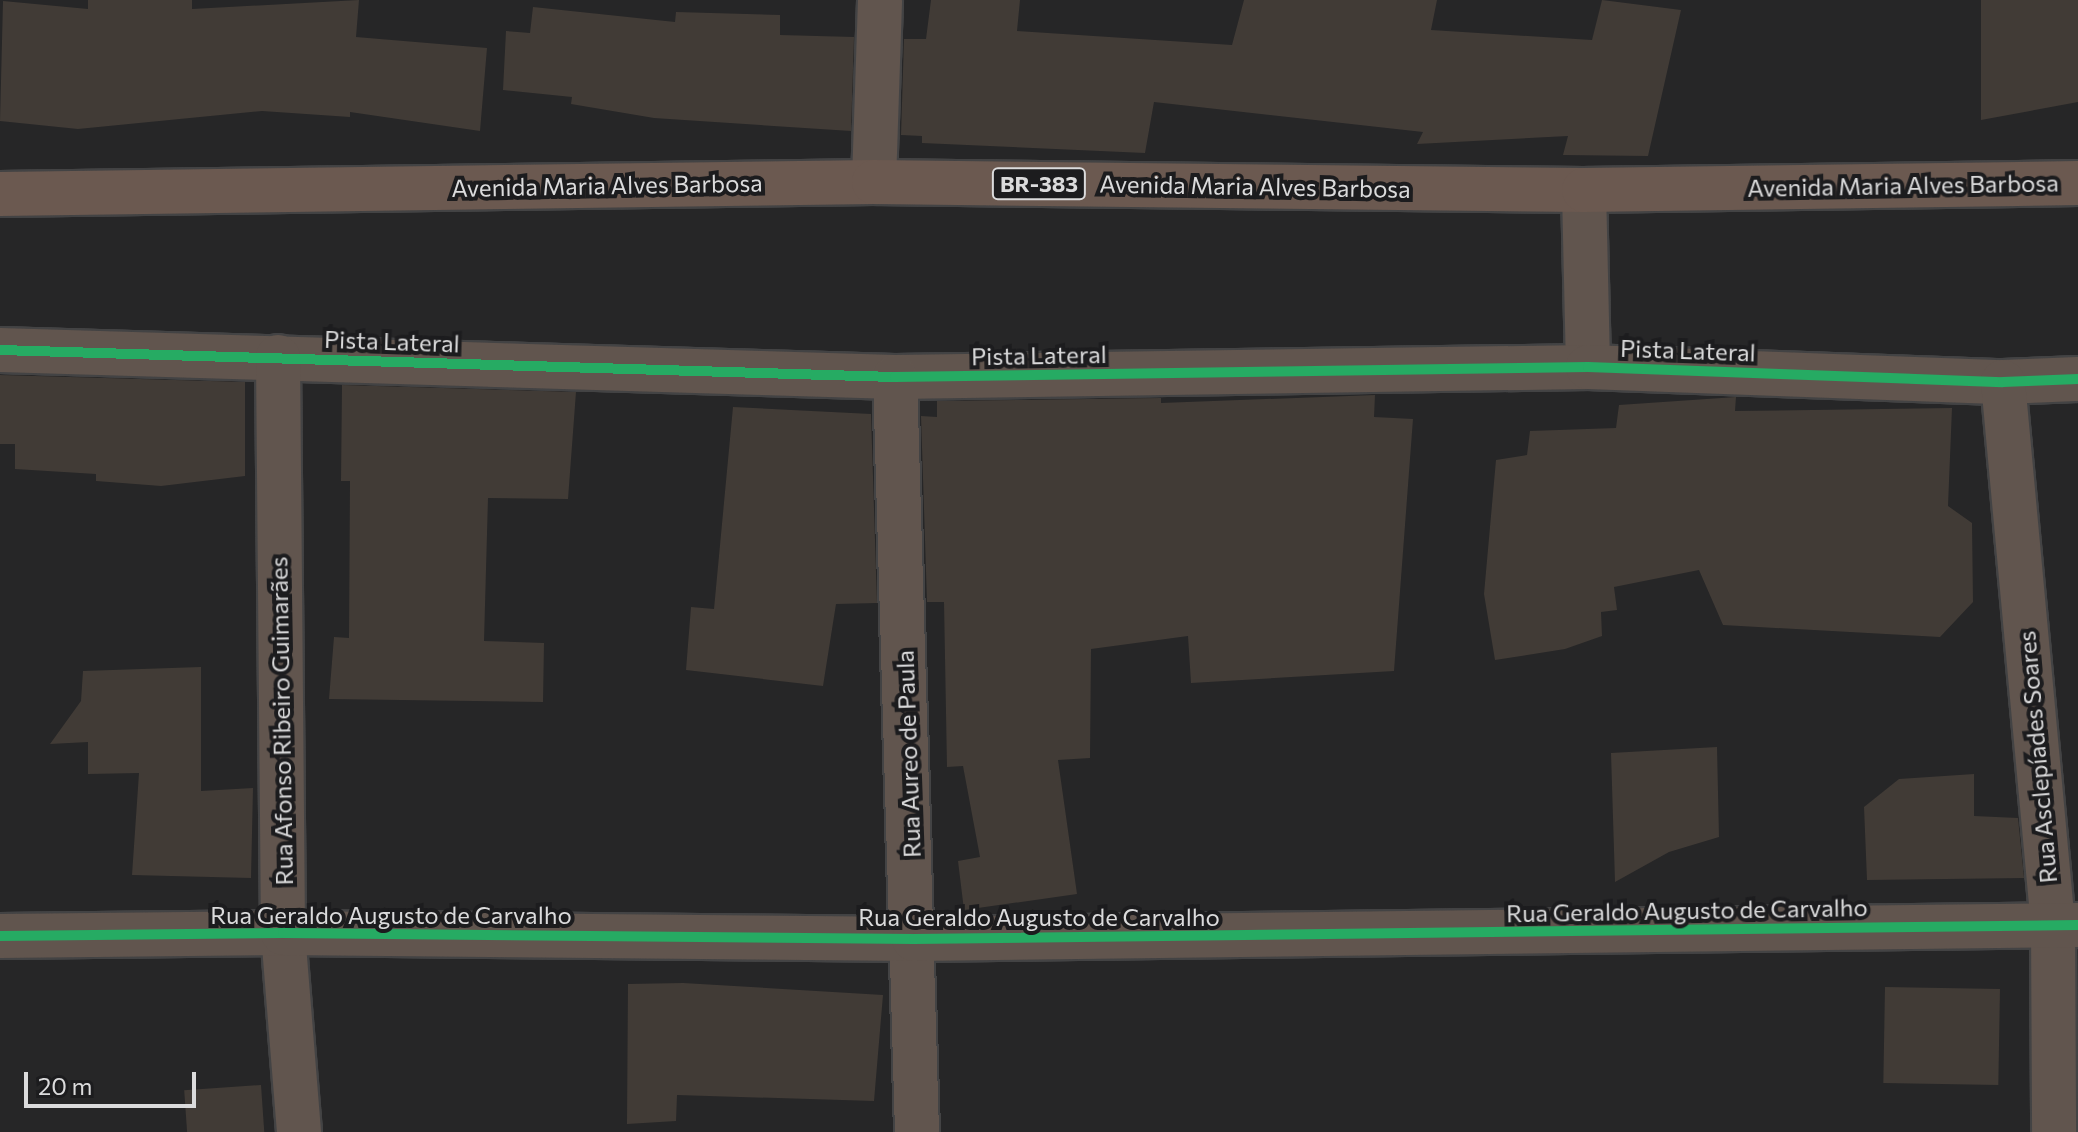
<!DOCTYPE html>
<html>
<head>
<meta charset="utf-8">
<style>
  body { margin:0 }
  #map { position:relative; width:2078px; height:1132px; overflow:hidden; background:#262627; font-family:Commissioner,sans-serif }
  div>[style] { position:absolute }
  .building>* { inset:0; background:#413b36; transform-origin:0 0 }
  .roads { filter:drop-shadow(2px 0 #434344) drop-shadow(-2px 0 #434344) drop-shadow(0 2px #434344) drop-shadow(0 -2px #434344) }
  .minor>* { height:44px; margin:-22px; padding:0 22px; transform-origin:22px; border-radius:22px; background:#61554e }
  .highway>* { height:44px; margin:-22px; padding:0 22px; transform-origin:22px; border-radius:22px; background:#6b5950 }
  .cycleway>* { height:10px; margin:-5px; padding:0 5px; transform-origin:5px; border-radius:5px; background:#26ab63 }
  span { translate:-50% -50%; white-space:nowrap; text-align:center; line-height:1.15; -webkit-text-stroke:8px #1c1c1e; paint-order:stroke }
  .shield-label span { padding:2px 6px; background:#1c1c1e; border:2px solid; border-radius:6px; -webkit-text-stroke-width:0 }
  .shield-label { font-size:22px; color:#dbdbdc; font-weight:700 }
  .street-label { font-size:24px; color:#dbdbdc }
  .scale { position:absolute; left:24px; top:1072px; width:172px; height:36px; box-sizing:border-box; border:4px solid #dbdbdc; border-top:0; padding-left:10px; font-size:24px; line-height:28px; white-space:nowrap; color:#dbdbdc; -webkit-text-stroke:6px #1c1c1e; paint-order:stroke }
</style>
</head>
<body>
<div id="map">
  <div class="building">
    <i style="clip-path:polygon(88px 0,192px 0,192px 9px,359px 0,356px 37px,487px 48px,480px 131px,350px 112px,350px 117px,262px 111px,78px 129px,0 121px,3px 1px,88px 9px)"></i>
    <i style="clip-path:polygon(931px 0,1020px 0,1017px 31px,1232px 45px,1244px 0,1437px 0,1431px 30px,1592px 40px,1602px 0,1681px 10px,1648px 156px,1563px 155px,1568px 136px,1417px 144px,1423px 132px,1154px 102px,1145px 153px,922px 143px,922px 136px,901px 135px,904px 39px,926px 39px)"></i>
    <i style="clip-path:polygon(1981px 0,2078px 0,2078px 102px,1981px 120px)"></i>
    <i style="clip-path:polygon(533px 7px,675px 22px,676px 12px,780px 15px,780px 35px,854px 37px,851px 131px,654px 118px,571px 104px,572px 97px,503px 90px,506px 31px,530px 33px)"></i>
    <i style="clip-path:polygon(0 375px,245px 382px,245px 476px,161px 486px,96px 481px,96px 474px,15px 469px,15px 444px,0 444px)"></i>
    <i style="clip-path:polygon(342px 385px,576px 392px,568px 499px,488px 498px,484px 641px,544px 643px,543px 702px,329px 699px,334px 637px,349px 638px,350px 481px,341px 481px)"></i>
    <i style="clip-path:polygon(1375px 395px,1374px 417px,1413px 419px,1394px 671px,1191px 683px,1188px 636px,1091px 649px,1090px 758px,1058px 760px,1077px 894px,964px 910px,958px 861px,980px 857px,963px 766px,947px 767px,944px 602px,927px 602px,921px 416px,937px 417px,937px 401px,1161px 398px,1161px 403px)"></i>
    <i style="clip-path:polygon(1736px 397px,1735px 411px,1952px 408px,1948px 506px,1972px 523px,1973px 602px,1940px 637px,1723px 625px,1699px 570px,1614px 587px,1617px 610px,1601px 612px,1602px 636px,1565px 649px,1495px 660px,1484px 594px,1496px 460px,1527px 455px,1530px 431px,1616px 428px,1619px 405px)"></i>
    <i style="clip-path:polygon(733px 407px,871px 414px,877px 603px,836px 604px,823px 686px,686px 670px,691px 607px,714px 609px)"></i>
    <i style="clip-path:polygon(201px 667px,201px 791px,253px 788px,251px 878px,132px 875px,139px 773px,88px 774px,88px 742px,50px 744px,81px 701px,83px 671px)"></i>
    <i style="clip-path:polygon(1717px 747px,1719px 837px,1669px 852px,1615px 882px,1611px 753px)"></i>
    <i style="clip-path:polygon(1974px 774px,1974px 816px,2018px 818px,2024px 878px,1867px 880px,1864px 807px,1899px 779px)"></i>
    <i style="clip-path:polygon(683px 983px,883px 995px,874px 1101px,677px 1095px,676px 1121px,627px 1124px,628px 984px)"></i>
    <i style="left:1885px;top:987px;width:115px;height:96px;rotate:1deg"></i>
    <i style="left:261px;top:1085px;width:47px;height:77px;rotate:86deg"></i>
  </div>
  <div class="roads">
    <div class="minor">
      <i style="left:874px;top:182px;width:182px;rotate:-88.1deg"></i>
      <i style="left:1584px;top:190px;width:177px;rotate:88.7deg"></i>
      <i style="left:0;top:350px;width:895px;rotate:1.73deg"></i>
      <i style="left:895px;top:377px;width:693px;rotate:-0.83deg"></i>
      <i style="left:1588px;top:367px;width:415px;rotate:2.1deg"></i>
      <i style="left:2003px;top:382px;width:75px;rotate:-2.3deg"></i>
      <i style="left:278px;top:357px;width:576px;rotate:89.5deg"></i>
      <i style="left:283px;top:933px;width:200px;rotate:85.4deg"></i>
      <i style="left:895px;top:377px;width:755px;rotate:88.33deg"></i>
      <i style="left:2003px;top:382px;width:545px;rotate:84.74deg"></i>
      <i style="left:2053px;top:925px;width:207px;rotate:89.7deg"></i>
      <i style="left:0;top:936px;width:283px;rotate:-0.6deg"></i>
      <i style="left:283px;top:933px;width:631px;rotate:0.54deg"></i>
      <i style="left:914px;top:939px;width:1164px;rotate:-0.69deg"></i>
    </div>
    <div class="highway">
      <i style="left:0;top:194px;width:874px;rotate:-0.79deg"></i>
      <i style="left:874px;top:182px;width:710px;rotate:0.65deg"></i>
      <i style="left:1584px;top:190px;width:494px;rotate:-0.8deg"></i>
    </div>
  </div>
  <div class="cycleway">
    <i style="left:0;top:350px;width:895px;rotate:1.73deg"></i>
    <i style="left:895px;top:377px;width:693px;rotate:-0.83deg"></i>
    <i style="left:1588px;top:367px;width:415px;rotate:2.1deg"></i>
    <i style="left:2003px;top:382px;width:75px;rotate:-2.3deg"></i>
    <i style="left:0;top:936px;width:283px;rotate:-0.6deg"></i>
    <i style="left:283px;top:933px;width:631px;rotate:0.54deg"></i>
    <i style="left:914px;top:939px;width:1164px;rotate:-0.69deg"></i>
  </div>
  <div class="shield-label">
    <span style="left:1039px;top:184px">BR-383</span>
  </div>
  <div class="street-label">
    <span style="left:607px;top:185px;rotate:-1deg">Avenida Maria Alves Barbosa</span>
    <span style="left:1903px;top:185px;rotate:-1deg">Avenida Maria Alves Barbosa</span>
    <span style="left:1255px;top:186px;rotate:1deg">Avenida Maria Alves Barbosa</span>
    <span style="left:392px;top:341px;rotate:2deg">Pista Lateral</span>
    <span style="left:1688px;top:350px;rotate:2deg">Pista Lateral</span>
    <span style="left:1039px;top:355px;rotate:-1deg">Pista Lateral</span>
    <span style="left:281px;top:721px;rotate:-91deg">Rua Afonso Ribeiro Guimarães</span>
    <span style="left:908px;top:754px;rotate:-92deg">Rua Aureo de Paula</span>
    <span style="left:2037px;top:757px;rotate:-95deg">Rua Asclepíades Soares</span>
    <span style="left:1687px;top:910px;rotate:-1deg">Rua Geraldo Augusto de Carvalho</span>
    <span style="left:391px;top:915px">Rua Geraldo Augusto de Carvalho</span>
    <span style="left:1039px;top:917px">Rua Geraldo Augusto de Carvalho</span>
  </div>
  <div class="scale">20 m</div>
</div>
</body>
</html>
